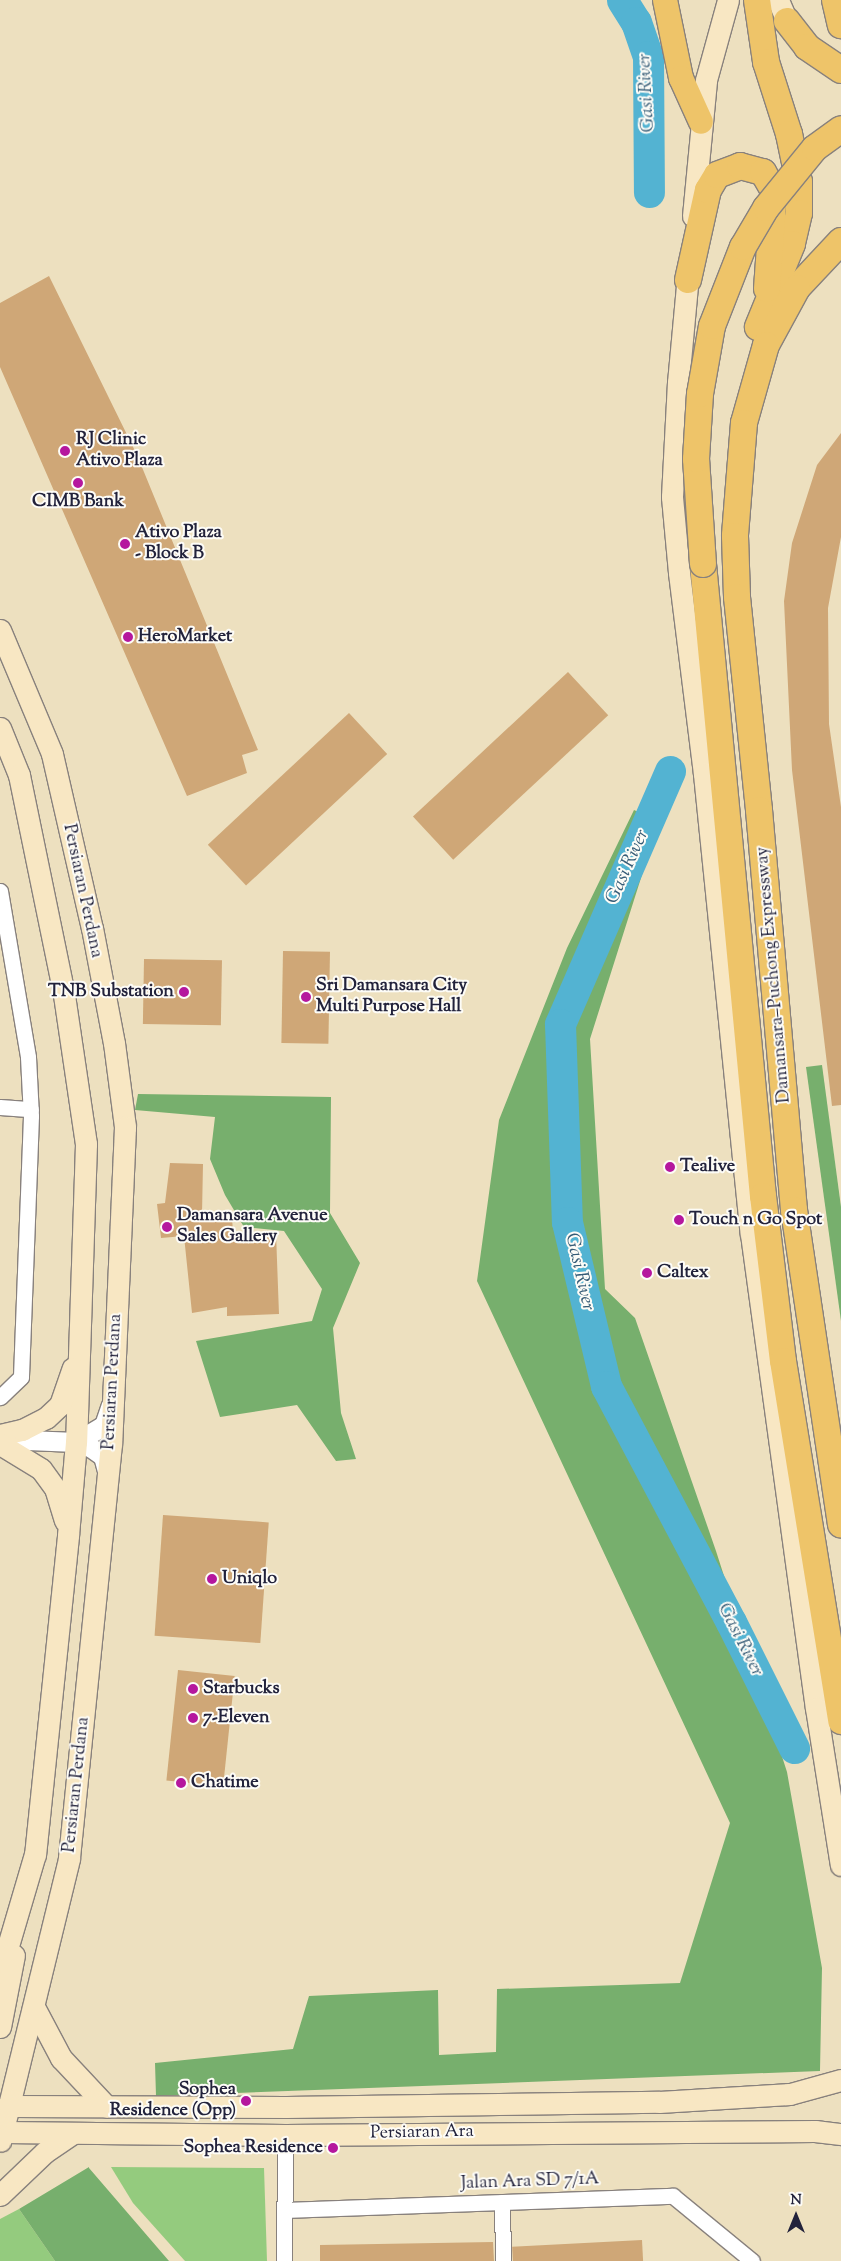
<!DOCTYPE html>
<html>
<head>
<meta charset="utf-8">
<style>
  body { margin:0 }
  #map { position:relative; width:841px; height:2261px; overflow:hidden; background:#ede0bf; font-family:"Sorts Mill Goudy",serif }
  div>[style] { position:absolute }
  .green>* { inset:0; background:#94cb7e }
  .forest>* { inset:0; background:#77af6d }
  .river>* { height:31px; margin:-15.5px; padding:0 15.5px; transform-origin:15.5px; border-radius:15.5px; background:#53b3d2 }
  .building>* { inset:0; background:#cfa777; transform-origin:0 0 }
  .roads { filter:drop-shadow(1px 0 #88817d) drop-shadow(-1px 0 #88817d) drop-shadow(0 1px #88817d) drop-shadow(0 -1px #88817d) }
  .minor>* { height:15px; margin:-7.5px; padding:0 7.5px; transform-origin:7.5px; border-radius:7.5px; background:#fff }
  .tertiary>* { height:19px; margin:-9.5px; padding:0 9.5px; transform-origin:9.5px; border-radius:9.5px; background:#fff }
  .secondary>* { height:21px; margin:-10.5px; padding:0 10.5px; transform-origin:10.5px; border-radius:10.5px; background:#f8e7c3 }
  .trunk>* { height:24px; margin:-12px; padding:0 12px; transform-origin:12px; border-radius:12px; background:#eec469 }
  .motorway>* { height:26px; margin:-13px; padding:0 13px; transform-origin:13px; border-radius:13px; background:#eec469 }
  .bridges { filter:drop-shadow(1px 0 #88817d) drop-shadow(-1px 0 #88817d) drop-shadow(0 1px #88817d) drop-shadow(0 -1px #88817d) }
  .motorway-bridge>* { height:26px; margin:-13px; padding:0 13px; transform-origin:13px; border-radius:13px; background:#eec469 }
  .dots>* { width:14px; height:14px; translate:-50% -50%; box-sizing:border-box; border:2px solid #fdfcf7; border-radius:50% }
  span { translate:-50% -50%; white-space:nowrap; text-align:center; line-height:1.15; -webkit-text-stroke:4px #fdfcf7; paint-order:stroke }
  .poi-label { font-size:18px; color:#22223b; font-weight:700 }
  .left { translate:0 -50%; text-align:left }
  .right { translate:-100% -50%; text-align:right }
  .street-label { font-size:18px; color:#22223b }
  .water-label { font-size:19px; color:#365c77; font-style:italic }
  .north { position:absolute; left:771px; top:2191px; width:50px; height:50px; -webkit-text-stroke:4px #fdfcf7; paint-order:stroke; rotate:0deg; font-size:14px; font-weight:700; line-height:20px; text-align:center; color:#22223b }
  .north::after { content:''; display:block; margin:auto; width:18px; height:22px; background:#22223b; clip-path:polygon(50% 0,100% 100%,50% 72%,0 100%) }
</style>
</head>
<body>
<div id="map">
  <div class="green">
    <i style="clip-path:polygon(111px 2167px,264px 2168px,267px 2261px,185px 2261px,133px 2203px)"></i>
    <i style="clip-path:polygon(19px 2209px,55px 2261px,0 2261px,0 2219px)"></i>
  </div>
  <div class="forest">
    <i style="clip-path:polygon(634px 810px,659px 821px,590px 1039px,605px 1289px,635px 1318px,716px 1551px,787px 1772px,822px 1968px,820px 2071px,156px 2096px,155px 2063px,293px 2049px,309px 1996px,438px 1990px,439px 2055px,496px 2052px,497px 1989px,680px 1983px,730px 1823px,477px 1281px,499px 1120px,567px 948px)"></i>
    <i style="clip-path:polygon(822px 1065px,841px 1207px,841px 1321px,806px 1067px)"></i>
    <i style="clip-path:polygon(138px 1094px,331px 1097px,330px 1213px,360px 1263px,333px 1328px,341px 1413px,356px 1459px,336px 1461px,297px 1405px,220px 1417px,196px 1341px,312px 1321px,322px 1289px,284px 1231px,244px 1227px,225px 1195px,210px 1159px,215px 1117px,135px 1110px)"></i>
    <i style="clip-path:polygon(89px 2167px,89px 2168px,169px 2261px,55px 2261px,19px 2209px)"></i>
  </div>
  <div class="river">
    <i style="left:622px;top:0;width:26px;rotate:58deg"></i>
    <i style="left:636px;top:22px;width:36px;rotate:71deg"></i>
    <i style="left:648px;top:56px;width:136px;rotate:89.6deg"></i>
    <i style="left:670px;top:771px;width:276px;rotate:113.5deg"></i>
    <i style="left:560px;top:1024px;width:198px;rotate:88deg"></i>
    <i style="left:567px;top:1222px;width:169px;rotate:76.6deg"></i>
    <i style="left:606px;top:1386px;width:267px;rotate:62.1deg"></i>
    <i style="left:731px;top:1622px;width:141px;rotate:63.4deg"></i>
  </div>
  <div class="building">
    <i style="clip-path:polygon(49px 276px,137px 455px,258px 750px,242px 755px,247px 773px,187px 796px,0 367px,0 303px)"></i>
    <i style="clip-path:polygon(841px 433px,841px 537px,828px 608px,829px 724px,841px 807px,841px 1105px,832px 1106px,792px 770px,784px 601px,792px 543px,817px 465px)"></i>
    <i style="left:568px;top:672px;width:59px;height:212px;rotate:47deg"></i>
    <i style="left:349px;top:713px;width:56px;height:193px;rotate:47deg"></i>
    <i style="left:283px;top:951px;width:47px;height:92px;rotate:1deg"></i>
    <i style="left:144px;top:959px;width:78px;height:65px;rotate:1deg"></i>
    <i style="clip-path:polygon(170px 1163px,203px 1164px,202px 1214px,232px 1216px,233px 1234px,276px 1233px,279px 1314px,227px 1316px,227px 1307px,192px 1313px,184px 1236px,161px 1238px,157px 1204px,165px 1203px)"></i>
    <i style="left:163px;top:1515px;width:106px;height:121px;rotate:4deg"></i>
    <i style="left:178px;top:1670px;width:57px;height:111px;rotate:6deg"></i>
    <i style="left:642px;top:2240px;width:21px;height:130px;rotate:87deg"></i>
    <i style="clip-path:polygon(493px 2242px,494px 2261px,320px 2261px,320px 2245px)"></i>
  </div>
  <div class="roads">
    <div class="minor">
      <i style="left:0;top:891px;width:168px;rotate:80.4deg"></i>
      <i style="left:28px;top:1057px;width:59px;rotate:87.1deg"></i>
      <i style="left:31px;top:1116px;width:261px;rotate:92.2deg"></i>
      <i style="left:21px;top:1377px;width:29px;rotate:136deg"></i>
      <i style="left:0;top:1107px;width:31px;rotate:4deg"></i>
      <i style="left:502px;top:2202px;width:59px;rotate:89deg"></i>
      <i style="left:285px;top:2210px;width:388px;rotate:-2.1deg"></i>
      <i style="left:673px;top:2196px;width:102px;rotate:39.4deg"></i>
      <i style="left:284px;top:2261px;width:126px;rotate:-89.5deg"></i>
    </div>
    <div class="tertiary">
      <i style="left:2px;top:1439px;width:74px;rotate:2.3deg"></i>
      <i style="left:76px;top:1442px;width:15px;rotate:20deg"></i>
      <i style="left:90px;top:1447px;width:16px;rotate:35deg"></i>
      <i style="left:103px;top:1456px;width:20px;rotate:75deg"></i>
      <i style="left:76px;top:1442px;width:33px;rotate:-31deg"></i>
      <i style="left:104px;top:1425px;width:21px;rotate:-71deg"></i>
    </div>
    <div class="secondary">
      <i style="left:778px;top:0;width:23px;rotate:67deg"></i>
      <i style="left:693px;top:216px;width:137px;rotate:-84.5deg"></i>
      <i style="left:706px;top:80px;width:83px;rotate:-74.6deg"></i>
      <i style="left:689px;top:264px;width:119px;rotate:95.3deg"></i>
      <i style="left:678px;top:382px;width:115px;rotate:93deg"></i>
      <i style="left:672px;top:497px;width:76px;rotate:84.7deg"></i>
      <i style="left:679px;top:573px;width:203px;rotate:82.9deg"></i>
      <i style="left:704px;top:774px;width:462px;rotate:84.2deg"></i>
      <i style="left:751px;top:1234px;width:478px;rotate:82.2deg"></i>
      <i style="left:816px;top:1708px;width:159px;rotate:81deg"></i>
      <i style="left:0;top:630px;width:134px;rotate:67.2deg"></i>
      <i style="left:52px;top:754px;width:179px;rotate:77.1deg"></i>
      <i style="left:92px;top:928px;width:117px;rotate:79.2deg"></i>
      <i style="left:114px;top:1043px;width:85px;rotate:82.5deg"></i>
      <i style="left:125px;top:1127px;width:317px;rotate:92.5deg"></i>
      <i style="left:111px;top:1444px;width:417px;rotate:95.8deg"></i>
      <i style="left:69px;top:1859px;width:290px;rotate:103.7deg"></i>
      <i style="left:0;top:728px;width:51px;rotate:68deg"></i>
      <i style="left:19px;top:775px;width:225px;rotate:78.4deg"></i>
      <i style="left:64px;top:995px;width:151px;rotate:81.6deg"></i>
      <i style="left:86px;top:1144px;width:298px;rotate:91.9deg"></i>
      <i style="left:76px;top:1442px;width:94px;rotate:94.9deg"></i>
      <i style="left:68px;top:1536px;width:320px;rotate:95.9deg"></i>
      <i style="left:35px;top:1854px;width:124px;rotate:106.4deg"></i>
      <i style="left:0;top:1435px;width:23px;rotate:-13deg"></i>
      <i style="left:22px;top:1430px;width:27px;rotate:-27deg"></i>
      <i style="left:46px;top:1418px;width:19px;rotate:-43deg"></i>
      <i style="left:60px;top:1405px;width:39px;rotate:-71deg"></i>
      <i style="left:0;top:1444px;width:48px;rotate:31.4deg"></i>
      <i style="left:41px;top:1469px;width:24px;rotate:54deg"></i>
      <i style="left:55px;top:1488px;width:34px;rotate:73deg"></i>
      <i style="left:34px;top:2007px;width:58px;rotate:62.1deg"></i>
      <i style="left:61px;top:2058px;width:67px;rotate:46.8deg"></i>
      <i style="left:0;top:2027px;width:73px;rotate:-79deg"></i>
      <i style="left:0;top:2110px;width:11px;rotate:-22deg"></i>
      <i style="left:10px;top:2106px;width:276px;rotate:0.2deg"></i>
      <i style="left:286px;top:2107px;width:373px;rotate:-0.8deg"></i>
      <i style="left:659px;top:2102px;width:131px;rotate:-3.5deg"></i>
      <i style="left:790px;top:2094px;width:53px;rotate:-15.4deg"></i>
      <i style="left:3px;top:2132px;width:282px;rotate:0.6deg"></i>
      <i style="left:285px;top:2135px;width:530px;rotate:-0.43deg"></i>
      <i style="left:815px;top:2131px;width:26px;rotate:7deg"></i>
      <i style="left:0;top:2195px;width:62px;rotate:-43.7deg"></i>
      <i style="left:45px;top:2152px;width:32px;rotate:-34deg"></i>
    </div>
    <div class="trunk">
      <i style="left:665px;top:0;width:80px;rotate:78.4deg"></i>
      <i style="left:681px;top:78px;width:48px;rotate:65.6deg"></i>
    </div>
    <div class="motorway">
      <i style="left:757px;top:0;width:63px;rotate:81.7deg"></i>
      <i style="left:766px;top:62px;width:76px;rotate:72.3deg"></i>
      <i style="left:789px;top:134px;width:49px;rotate:78.2deg"></i>
      <i style="left:799px;top:182px;width:31px;rotate:90deg"></i>
      <i style="left:799px;top:213px;width:32px;rotate:103deg"></i>
      <i style="left:792px;top:244px;width:90px;rotate:112.3deg"></i>
      <i style="left:835px;top:0;width:26px;rotate:77deg"></i>
      <i style="left:787px;top:21px;width:33px;rotate:52deg"></i>
      <i style="left:807px;top:47px;width:41px;rotate:34.1deg"></i>
      <i style="left:841px;top:241px;width:64px;rotate:133.1deg"></i>
      <i style="left:797px;top:288px;width:65px;rotate:118.5deg"></i>
      <i style="left:766px;top:345px;width:81px;rotate:105.8deg"></i>
      <i style="left:744px;top:423px;width:113px;rotate:94.6deg"></i>
      <i style="left:735px;top:536px;width:61px;rotate:88.1deg"></i>
      <i style="left:737px;top:597px;width:214px;rotate:84.1deg"></i>
      <i style="left:759px;top:810px;width:402px;rotate:85deg"></i>
      <i style="left:794px;top:1210px;width:318px;rotate:81.5deg"></i>
      <i style="left:688px;top:280px;width:92px;rotate:-77.5deg"></i>
      <i style="left:708px;top:190px;width:17px;rotate:-59deg"></i>
      <i style="left:717px;top:175px;width:25px;rotate:-21deg"></i>
      <i style="left:740px;top:166px;width:24px;rotate:15deg"></i>
      <i style="left:763px;top:172px;width:22px;rotate:60deg"></i>
      <i style="left:774px;top:191px;width:98px;rotate:94.1deg"></i>
      <i style="left:703px;top:564px;width:635px;rotate:84.58deg"></i>
      <i style="left:763px;top:1196px;width:166px;rotate:83.1deg"></i>
      <i style="left:783px;top:1361px;width:365px;rotate:80.8deg"></i>
    </div>
  </div>
  <div class="bridges">
    <div class="motorway-bridge">
      <i style="left:703px;top:564px;width:105px;rotate:-93.8deg"></i>
      <i style="left:696px;top:459px;width:65px;rotate:-86.5deg"></i>
      <i style="left:700px;top:394px;width:69px;rotate:-80deg"></i>
      <i style="left:712px;top:326px;width:85px;rotate:-68.6deg"></i>
      <i style="left:743px;top:247px;width:45px;rotate:-59.5deg"></i>
      <i style="left:766px;top:208px;width:77px;rotate:-50.8deg"></i>
      <i style="left:815px;top:148px;width:32px;rotate:-36deg"></i>
    </div>
  </div>
  <div class="dots">
    <i style="left:65px;top:451px;background:#b5179e"></i>
    <i style="left:78px;top:483px;background:#b5179e"></i>
    <i style="left:125px;top:544px;background:#b5179e"></i>
    <i style="left:128px;top:637px;background:#b5179e"></i>
    <i style="left:184px;top:992px;background:#b5179e"></i>
    <i style="left:306px;top:997px;background:#b5179e"></i>
    <i style="left:670px;top:1167px;background:#b5179e"></i>
    <i style="left:679px;top:1220px;background:#b5179e"></i>
    <i style="left:167px;top:1227px;background:#b5179e"></i>
    <i style="left:647px;top:1273px;background:#b5179e"></i>
    <i style="left:212px;top:1579px;background:#b5179e"></i>
    <i style="left:193px;top:1689px;background:#b5179e"></i>
    <i style="left:193px;top:1718px;background:#b5179e"></i>
    <i style="left:181px;top:1783px;background:#b5179e"></i>
    <i style="left:246px;top:2101px;background:#b5179e"></i>
    <i style="left:333px;top:2148px;background:#b5179e"></i>
  </div>
  <div class="poi-label">
    <span class="left" style="left:76px;top:451px">RJ Clinic<br>Ativo Plaza</span>
    <span style="left:78px;top:502px">CIMB Bank</span>
    <span class="left" style="left:135px;top:544px">Ativo Plaza<br>- Block B</span>
    <span class="left" style="left:138px;top:637px">HeroMarket</span>
    <span class="left" style="left:316px;top:997px">Sri Damansara City<br>Multi Purpose Hall</span>
    <span class="right" style="left:174px;top:992px">TNB Substation</span>
    <span class="left" style="left:680px;top:1167px">Tealive</span>
    <span class="left" style="left:177px;top:1227px">Damansara Avenue<br>Sales Gallery</span>
    <span class="left" style="left:689px;top:1220px">Touch n Go Spot</span>
    <span class="left" style="left:657px;top:1273px">Caltex</span>
    <span class="left" style="left:222px;top:1579px">Uniqlo</span>
    <span class="left" style="left:203px;top:1689px">Starbucks</span>
    <span class="left" style="left:203px;top:1718px">7-Eleven</span>
    <span class="left" style="left:191px;top:1783px">Chatime</span>
    <span class="right" style="left:236px;top:2101px">Sophea<br>Residence (Opp)</span>
    <span class="right" style="left:323px;top:2148px">Sophea Residence</span>
  </div>
  <div class="street-label">
    <span style="left:82px;top:891px;rotate:78deg">Persiaran Perdana</span>
    <span style="left:774px;top:975px;rotate:-95deg">Damansara–Puchong Expressway</span>
    <span style="left:113px;top:1382px;rotate:-87deg">Persiaran Perdana</span>
    <span style="left:77px;top:1785px;rotate:-84deg">Persiaran Perdana</span>
    <span style="left:422px;top:2133px;rotate:-1deg">Persiaran Ara</span>
    <span style="left:530px;top:2182px;rotate:-2deg">Jalan Ara SD 7/1A</span>
  </div>
  <div class="water-label">
    <span style="left:647px;top:93px;rotate:-93deg">Gasi River</span>
    <span style="left:628px;top:867px;rotate:-66deg">Gasi River</span>
    <span style="left:579px;top:1272px;rotate:77deg">Gasi River</span>
    <span style="left:740px;top:1640px;rotate:63deg">Gasi River</span>
  </div>
  <div class="north">N</div>
</div>
</body>
</html>
